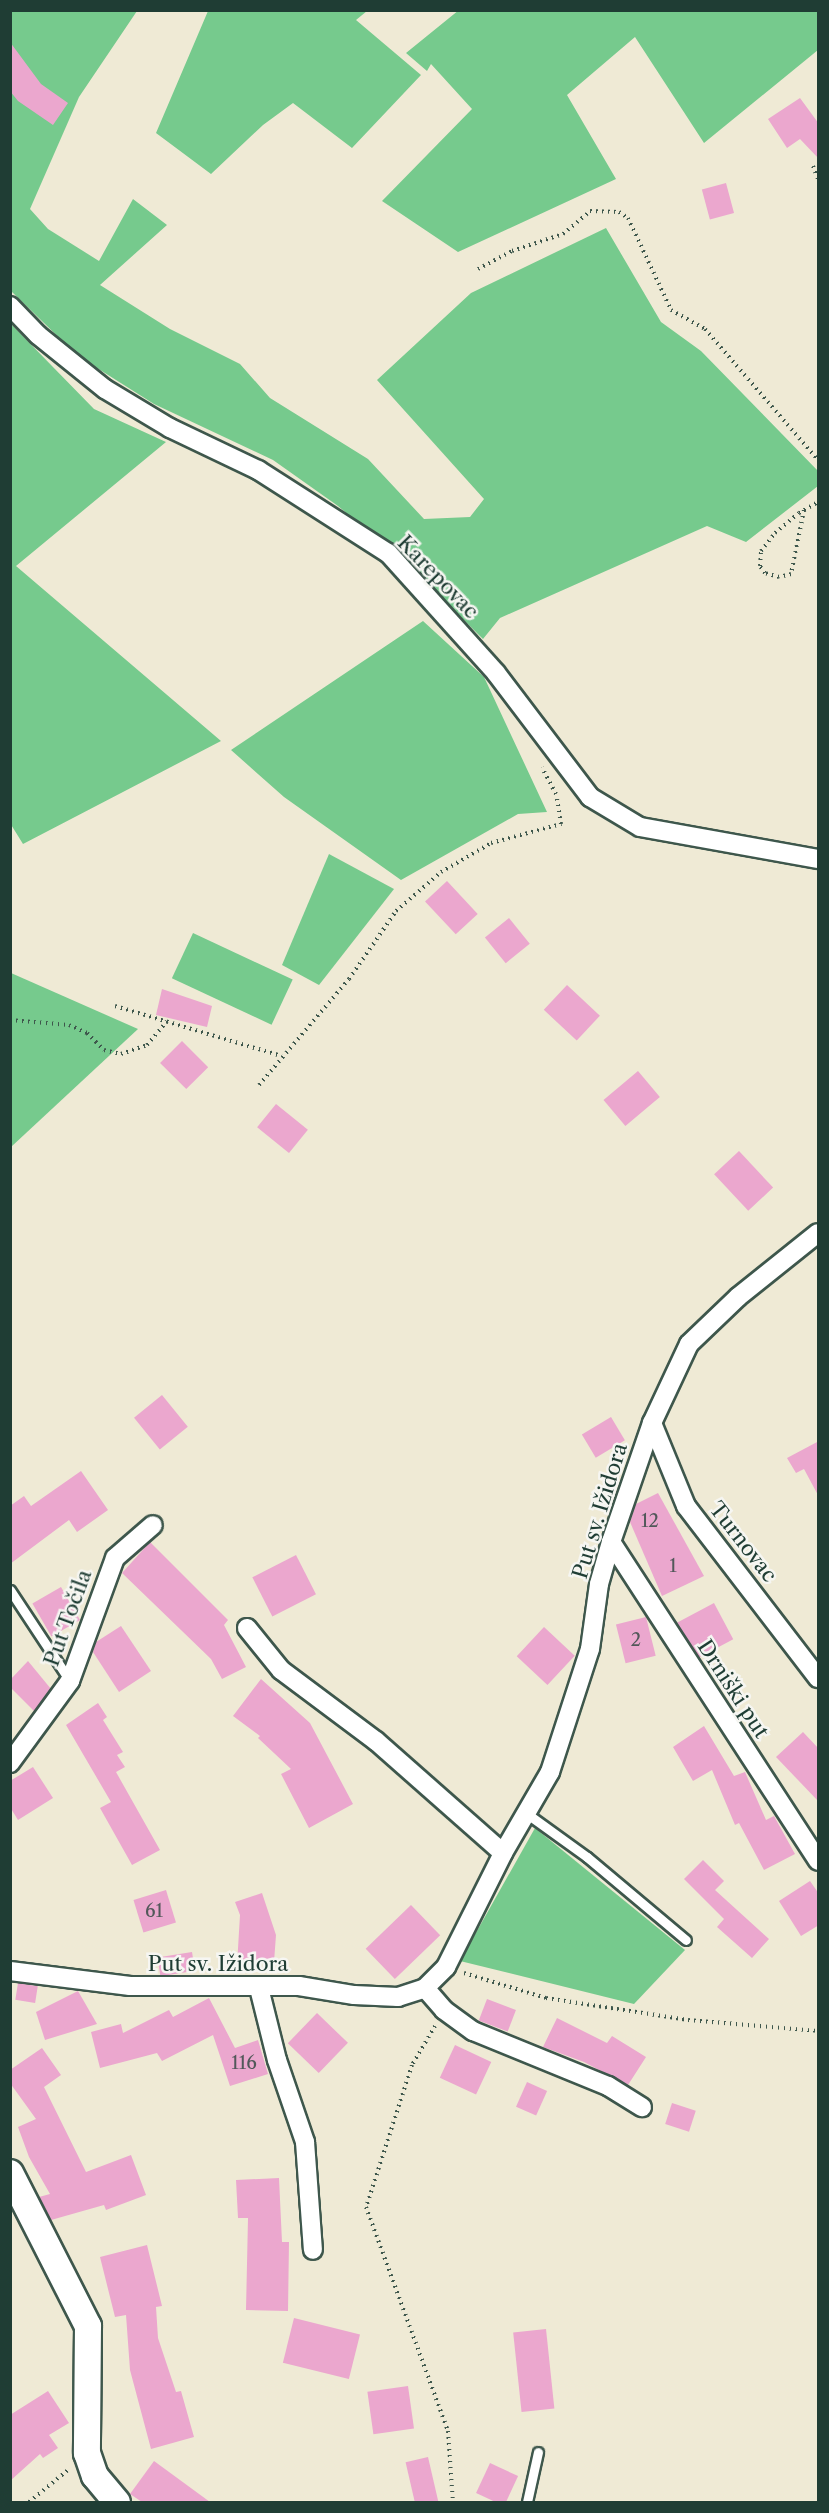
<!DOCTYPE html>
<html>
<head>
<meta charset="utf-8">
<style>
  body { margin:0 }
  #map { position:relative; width:829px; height:2513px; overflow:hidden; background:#efead5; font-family:"Libre Caslon Text",serif }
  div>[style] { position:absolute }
  .green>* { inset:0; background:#76ca8d; transform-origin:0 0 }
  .building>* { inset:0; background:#eba7ce; transform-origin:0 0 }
  .path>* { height:4px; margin-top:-2px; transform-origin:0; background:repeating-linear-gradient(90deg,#3e574c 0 1.5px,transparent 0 6px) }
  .roads { filter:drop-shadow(2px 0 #3e574c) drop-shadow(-2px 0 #3e574c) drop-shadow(0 2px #3e574c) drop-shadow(0 -2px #3e574c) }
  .lane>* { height:9px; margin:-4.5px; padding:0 4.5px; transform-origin:4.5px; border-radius:4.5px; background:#fff }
  .street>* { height:18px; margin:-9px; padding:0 9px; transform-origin:9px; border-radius:9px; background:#fff }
  .secondary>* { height:26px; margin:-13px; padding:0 13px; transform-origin:13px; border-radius:13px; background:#fff }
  span { translate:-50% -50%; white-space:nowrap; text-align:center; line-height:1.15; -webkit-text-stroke:5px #f6f6f2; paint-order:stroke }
  .number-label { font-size:18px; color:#52585a }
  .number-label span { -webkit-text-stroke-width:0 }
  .street-label { font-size:21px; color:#1f3d34 }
  .frame { position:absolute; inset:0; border:12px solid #1f3d34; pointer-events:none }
</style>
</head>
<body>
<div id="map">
  <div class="green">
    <i style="clip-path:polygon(459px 10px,818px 11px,818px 50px,704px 143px,635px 37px,567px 95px,616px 179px,458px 252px,382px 201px,472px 109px,431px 64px,427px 71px,406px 53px)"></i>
    <i style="clip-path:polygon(10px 11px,137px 11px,79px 97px,30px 209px,48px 229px,99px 261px,133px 199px,167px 225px,100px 285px,170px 329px,240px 364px,270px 398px,368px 459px,424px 519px,470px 517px,484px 499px,377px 380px,471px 293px,606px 228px,661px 322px,701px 351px,818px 471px,818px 486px,746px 542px,707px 526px,500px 618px,483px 639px,405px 562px,338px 506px,273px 460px,154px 404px,78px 356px,11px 291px)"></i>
    <i style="clip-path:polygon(208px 11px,367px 11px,356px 20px,421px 75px,352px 148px,293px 103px,263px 125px,211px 174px,156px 133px)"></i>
    <i style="clip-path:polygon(10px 323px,94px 409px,166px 442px,16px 566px,221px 741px,23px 844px,10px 823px)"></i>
    <i style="clip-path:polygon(423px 621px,484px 677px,547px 812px,518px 814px,401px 880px,284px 797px,231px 750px)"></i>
    <i style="clip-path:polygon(329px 854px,394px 889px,319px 985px,282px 965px)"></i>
    <i style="left:193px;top:933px;width:110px;height:50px;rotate:25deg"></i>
    <i style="clip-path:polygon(11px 973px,138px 1029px,11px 1147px)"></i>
    <i style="clip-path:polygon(535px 1828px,685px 1950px,634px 2004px,460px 1961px)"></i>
  </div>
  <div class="building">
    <i style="clip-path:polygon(10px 42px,41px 84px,68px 103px,53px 125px,18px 101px,10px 91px)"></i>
    <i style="clip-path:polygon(800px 98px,819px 124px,819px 159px,800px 139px,787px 148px,768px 119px)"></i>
    <i style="left:726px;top:183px;width:31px;height:25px;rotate:75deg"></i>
    <i style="left:447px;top:881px;width:45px;height:30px;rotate:47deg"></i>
    <i style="left:509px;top:918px;width:33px;height:31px;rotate:51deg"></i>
    <i style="left:567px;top:985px;width:45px;height:34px;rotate:43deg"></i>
    <i style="clip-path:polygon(162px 989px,212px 1006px,207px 1027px,156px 1015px)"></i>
    <i style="left:182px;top:1041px;width:37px;height:31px;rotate:45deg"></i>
    <i style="left:638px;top:1071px;width:34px;height:45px;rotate:50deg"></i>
    <i style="left:276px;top:1104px;width:41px;height:30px;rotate:39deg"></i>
    <i style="left:739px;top:1151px;width:50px;height:34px;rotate:47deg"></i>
    <i style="left:162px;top:1395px;width:41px;height:36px;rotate:51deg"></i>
    <i style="left:611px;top:1417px;width:27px;height:34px;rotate:59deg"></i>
    <i style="clip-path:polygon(819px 1441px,819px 1497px,804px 1469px,796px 1473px,787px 1458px)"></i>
    <i style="clip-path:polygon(81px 1471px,108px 1510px,77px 1532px,69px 1520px,10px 1564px,10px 1506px,24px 1496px,31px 1506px)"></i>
    <i style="clip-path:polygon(658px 1493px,704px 1576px,662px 1596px,630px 1522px,636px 1504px)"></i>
    <i style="clip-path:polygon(150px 1542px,228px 1620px,224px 1625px,246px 1667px,222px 1679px,211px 1659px,122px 1573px)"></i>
    <i style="left:296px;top:1555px;width:44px;height:49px;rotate:63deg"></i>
    <i style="left:61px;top:1587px;width:38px;height:33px;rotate:60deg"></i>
    <i style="left:714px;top:1603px;width:41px;height:42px;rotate:62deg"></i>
    <i style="left:646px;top:1617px;width:40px;height:31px;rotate:76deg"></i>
    <i style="clip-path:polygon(121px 1626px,151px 1671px,119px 1692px,93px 1652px,96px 1642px)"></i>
    <i style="left:544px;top:1627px;width:42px;height:40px;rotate:43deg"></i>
    <i style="clip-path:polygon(28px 1661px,51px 1689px,34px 1711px,10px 1687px,10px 1680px)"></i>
    <i style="clip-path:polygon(261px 1679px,310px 1723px,353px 1804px,309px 1828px,281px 1774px,291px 1769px,258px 1738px,260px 1736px,233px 1716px)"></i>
    <i style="clip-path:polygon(98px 1703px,107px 1717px,103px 1720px,123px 1752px,117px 1755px,125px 1767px,116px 1772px,160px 1850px,132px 1865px,100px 1808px,111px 1802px,66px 1725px)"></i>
    <i style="clip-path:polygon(704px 1726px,734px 1776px,745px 1772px,766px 1820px,774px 1816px,795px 1854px,764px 1870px,739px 1823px,735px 1825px,712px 1770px,693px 1781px,673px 1747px)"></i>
    <i style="clip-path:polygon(803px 1732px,819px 1749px,819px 1802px,776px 1757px)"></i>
    <i style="clip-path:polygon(33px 1767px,53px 1798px,18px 1820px,10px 1807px,10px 1781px)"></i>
    <i style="clip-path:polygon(703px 1860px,724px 1881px,715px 1890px,769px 1939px,752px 1958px,717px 1927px,724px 1919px,684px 1879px)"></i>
    <i style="clip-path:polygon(810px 1881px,819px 1894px,819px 1925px,801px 1936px,779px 1901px)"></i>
    <i style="left:166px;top:1890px;width:34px;height:34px;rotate:73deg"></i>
    <i style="clip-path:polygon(262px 1893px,276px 1935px,274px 1962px,237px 1965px,240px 1915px,235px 1902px)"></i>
    <i style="left:411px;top:1905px;width:42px;height:63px;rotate:46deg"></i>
    <i style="left:192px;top:1952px;width:19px;height:35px;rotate:81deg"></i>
    <i style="left:18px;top:1983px;width:20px;height:17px;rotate:9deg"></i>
    <i style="clip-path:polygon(78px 1991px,97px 2024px,45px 2040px,36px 2012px)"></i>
    <i style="clip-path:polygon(209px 1998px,235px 2048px,258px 2040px,268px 2074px,230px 2086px,213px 2035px,162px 2061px,157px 2053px,100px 2068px,91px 2032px,121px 2024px,123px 2033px,169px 2010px,173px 2017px)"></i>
    <i style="left:487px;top:1999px;width:31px;height:23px;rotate:21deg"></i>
    <i style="left:317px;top:2013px;width:43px;height:42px;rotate:44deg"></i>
    <i style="clip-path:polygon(557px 2018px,607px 2043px,612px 2036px,646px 2057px,628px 2085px,584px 2062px,543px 2047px)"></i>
    <i style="left:455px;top:2045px;width:40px;height:36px;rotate:25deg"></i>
    <i style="clip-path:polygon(42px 2048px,61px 2075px,44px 2087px,86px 2172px,131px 2155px,146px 2195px,106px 2210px,104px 2205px,51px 2220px,39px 2197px,50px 2194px,29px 2157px,18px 2127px,36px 2119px,10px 2083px,10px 2070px)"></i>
    <i style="left:527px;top:2082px;width:22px;height:27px;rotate:24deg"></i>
    <i style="left:672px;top:2103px;width:25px;height:22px;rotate:18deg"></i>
    <i style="clip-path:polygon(279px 2178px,282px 2242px,289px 2242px,288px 2311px,246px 2310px,248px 2218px,238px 2218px,236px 2180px)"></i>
    <i style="clip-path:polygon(147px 2245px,162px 2306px,156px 2307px,158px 2338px,176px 2392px,181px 2391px,194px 2437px,151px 2449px,130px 2370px,126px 2315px,115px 2317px,100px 2257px)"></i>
    <i style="left:294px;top:2318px;width:68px;height:46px;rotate:14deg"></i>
    <i style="left:546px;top:2329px;width:80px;height:33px;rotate:84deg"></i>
    <i style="left:408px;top:2386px;width:43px;height:41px;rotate:82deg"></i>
    <i style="clip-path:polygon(48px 2391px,69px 2423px,49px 2435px,58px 2448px,43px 2458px,40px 2454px,10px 2481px,10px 2415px)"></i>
    <i style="left:428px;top:2457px;width:46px;height:23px;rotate:77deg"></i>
    <i style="clip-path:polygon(154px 2461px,210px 2502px,142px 2502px,130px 2494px)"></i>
    <i style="left:490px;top:2463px;width:31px;height:33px;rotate:25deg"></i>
  </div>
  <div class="path">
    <i style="left:813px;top:166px;width:14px;rotate:69deg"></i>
    <i style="left:478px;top:269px;width:38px;rotate:-28deg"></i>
    <i style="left:512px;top:251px;width:54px;rotate:-18.4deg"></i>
    <i style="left:563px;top:234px;width:35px;rotate:-40deg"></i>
    <i style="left:590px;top:211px;width:29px;rotate:2deg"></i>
    <i style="left:619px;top:212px;width:11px;rotate:34deg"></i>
    <i style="left:628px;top:218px;width:102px;rotate:64.9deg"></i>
    <i style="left:671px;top:310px;width:39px;rotate:29deg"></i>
    <i style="left:705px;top:329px;width:173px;rotate:49.2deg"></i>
    <i style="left:804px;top:510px;width:65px;rotate:101.5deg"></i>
    <i style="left:791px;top:574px;width:12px;rotate:166deg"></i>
    <i style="left:779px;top:577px;width:15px;rotate:-164deg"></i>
    <i style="left:765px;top:573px;width:9px;rotate:-126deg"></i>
    <i style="left:760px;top:566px;width:15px;rotate:-86deg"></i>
    <i style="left:761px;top:551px;width:23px;rotate:-52deg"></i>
    <i style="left:775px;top:533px;width:31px;rotate:-40deg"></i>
    <i style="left:799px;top:513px;width:22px;rotate:-30deg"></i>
    <i style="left:115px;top:1006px;width:174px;rotate:16.7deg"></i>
    <i style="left:10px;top:1020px;width:59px;rotate:4.8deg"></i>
    <i style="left:69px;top:1025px;width:20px;rotate:24deg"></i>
    <i style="left:87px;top:1033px;width:24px;rotate:45deg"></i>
    <i style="left:104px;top:1050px;width:17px;rotate:13deg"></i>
    <i style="left:121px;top:1054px;width:28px;rotate:-19deg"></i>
    <i style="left:147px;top:1045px;width:31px;rotate:-50deg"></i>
    <i style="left:259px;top:1085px;width:139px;rotate:-49.7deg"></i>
    <i style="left:349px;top:979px;width:83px;rotate:-55.3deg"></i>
    <i style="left:396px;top:911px;width:60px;rotate:-40.9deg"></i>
    <i style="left:441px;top:872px;width:58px;rotate:-30.1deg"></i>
    <i style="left:491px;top:843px;width:73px;rotate:-15.2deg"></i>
    <i style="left:561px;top:824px;width:30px;rotate:-99deg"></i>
    <i style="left:556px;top:794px;width:30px;rotate:-118deg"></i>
    <i style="left:464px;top:1973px;width:86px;rotate:17deg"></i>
    <i style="left:546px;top:1998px;width:144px;rotate:8.8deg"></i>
    <i style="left:688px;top:2020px;width:130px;rotate:4.8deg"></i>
    <i style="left:435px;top:2026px;width:45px;rotate:120.5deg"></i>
    <i style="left:412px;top:2065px;width:149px;rotate:107.9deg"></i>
    <i style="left:366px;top:2207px;width:239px;rotate:69.9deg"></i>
    <i style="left:448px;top:2431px;width:71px;rotate:86deg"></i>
    <i style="left:29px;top:2502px;width:52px;rotate:-39.5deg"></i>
  </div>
  <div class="roads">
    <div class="lane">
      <i style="left:10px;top:1590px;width:109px;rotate:56.6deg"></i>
      <i style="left:526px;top:1813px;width:75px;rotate:35.8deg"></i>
      <i style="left:587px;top:1857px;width:129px;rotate:40deg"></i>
      <i style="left:527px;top:2502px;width:51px;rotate:-77.6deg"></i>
    </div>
    <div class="street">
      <i style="left:10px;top:306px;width:40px;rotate:46deg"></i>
      <i style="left:38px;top:335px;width:86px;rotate:38.9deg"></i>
      <i style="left:105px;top:389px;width:76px;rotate:31deg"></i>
      <i style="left:170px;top:428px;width:98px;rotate:25.5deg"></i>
      <i style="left:258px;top:470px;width:154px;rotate:32.6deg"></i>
      <i style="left:388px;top:553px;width:161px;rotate:48deg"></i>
      <i style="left:496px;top:673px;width:156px;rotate:52.8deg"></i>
      <i style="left:590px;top:797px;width:58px;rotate:31deg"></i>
      <i style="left:640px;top:827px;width:181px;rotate:10.2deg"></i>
      <i style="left:652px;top:1423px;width:90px;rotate:67.7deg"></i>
      <i style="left:686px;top:1506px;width:217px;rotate:52.5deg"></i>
      <i style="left:611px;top:1542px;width:380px;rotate:57deg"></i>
      <i style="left:247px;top:1628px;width:54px;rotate:51deg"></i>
      <i style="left:281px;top:1670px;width:119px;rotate:36.8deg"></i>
      <i style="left:376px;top:1741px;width:169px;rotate:41.4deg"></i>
      <i style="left:10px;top:1763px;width:102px;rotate:-53.8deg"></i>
      <i style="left:70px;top:1681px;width:131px;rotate:-69.9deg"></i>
      <i style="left:115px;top:1558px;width:50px;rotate:-41deg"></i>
      <i style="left:10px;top:1971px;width:121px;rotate:7.1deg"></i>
      <i style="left:130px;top:1986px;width:169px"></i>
      <i style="left:299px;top:1986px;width:56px;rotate:9.3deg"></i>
      <i style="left:354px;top:1995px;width:44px;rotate:2.6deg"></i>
      <i style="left:398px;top:1997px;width:28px;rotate:-18deg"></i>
      <i style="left:425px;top:1988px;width:30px;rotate:-45deg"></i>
      <i style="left:446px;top:1967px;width:127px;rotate:-63.4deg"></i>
      <i style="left:503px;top:1853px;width:94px;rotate:-59.9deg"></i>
      <i style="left:550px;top:1772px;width:129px;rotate:-72deg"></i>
      <i style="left:590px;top:1649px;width:66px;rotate:-82.1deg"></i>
      <i style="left:599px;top:1584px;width:44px;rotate:-74.1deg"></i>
      <i style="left:611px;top:1542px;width:126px;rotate:-71deg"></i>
      <i style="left:652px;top:1423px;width:87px;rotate:-64.9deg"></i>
      <i style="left:689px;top:1344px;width:68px;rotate:-43.8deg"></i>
      <i style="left:738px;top:1297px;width:102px;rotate:-38.7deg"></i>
      <i style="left:259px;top:1988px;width:74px;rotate:76deg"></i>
      <i style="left:277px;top:2060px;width:87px;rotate:71.1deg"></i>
      <i style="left:305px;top:2142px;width:108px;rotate:85.8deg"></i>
      <i style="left:425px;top:1988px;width:29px;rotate:49deg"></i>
      <i style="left:444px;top:2010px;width:36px;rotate:36deg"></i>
      <i style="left:473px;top:2031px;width:146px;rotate:22.2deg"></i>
      <i style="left:608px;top:2086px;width:40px;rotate:32deg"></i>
    </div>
    <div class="secondary">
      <i style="left:10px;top:2173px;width:172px;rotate:63deg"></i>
      <i style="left:88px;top:2326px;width:127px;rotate:90.5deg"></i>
      <i style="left:87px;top:2453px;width:24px;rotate:71deg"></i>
      <i style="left:95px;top:2476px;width:34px;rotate:50deg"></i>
    </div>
  </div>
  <div class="number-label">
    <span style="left:650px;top:1521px">12</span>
    <span style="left:673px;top:1566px">1</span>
    <span style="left:636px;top:1640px">2</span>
    <span style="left:154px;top:1911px">61</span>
    <span style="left:244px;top:2063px">116</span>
  </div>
  <div class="street-label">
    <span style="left:438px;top:577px;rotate:46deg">Karepovac</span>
    <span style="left:600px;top:1511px;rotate:-73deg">Put sv. Ižidora</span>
    <span style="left:743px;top:1542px;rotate:52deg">Turnovac</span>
    <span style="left:68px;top:1618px;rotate:-70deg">Put Točila</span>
    <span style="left:733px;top:1689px;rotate:57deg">Drniški put</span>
    <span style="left:218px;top:1964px">Put sv. Ižidora</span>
  </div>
  <div class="frame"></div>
</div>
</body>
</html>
